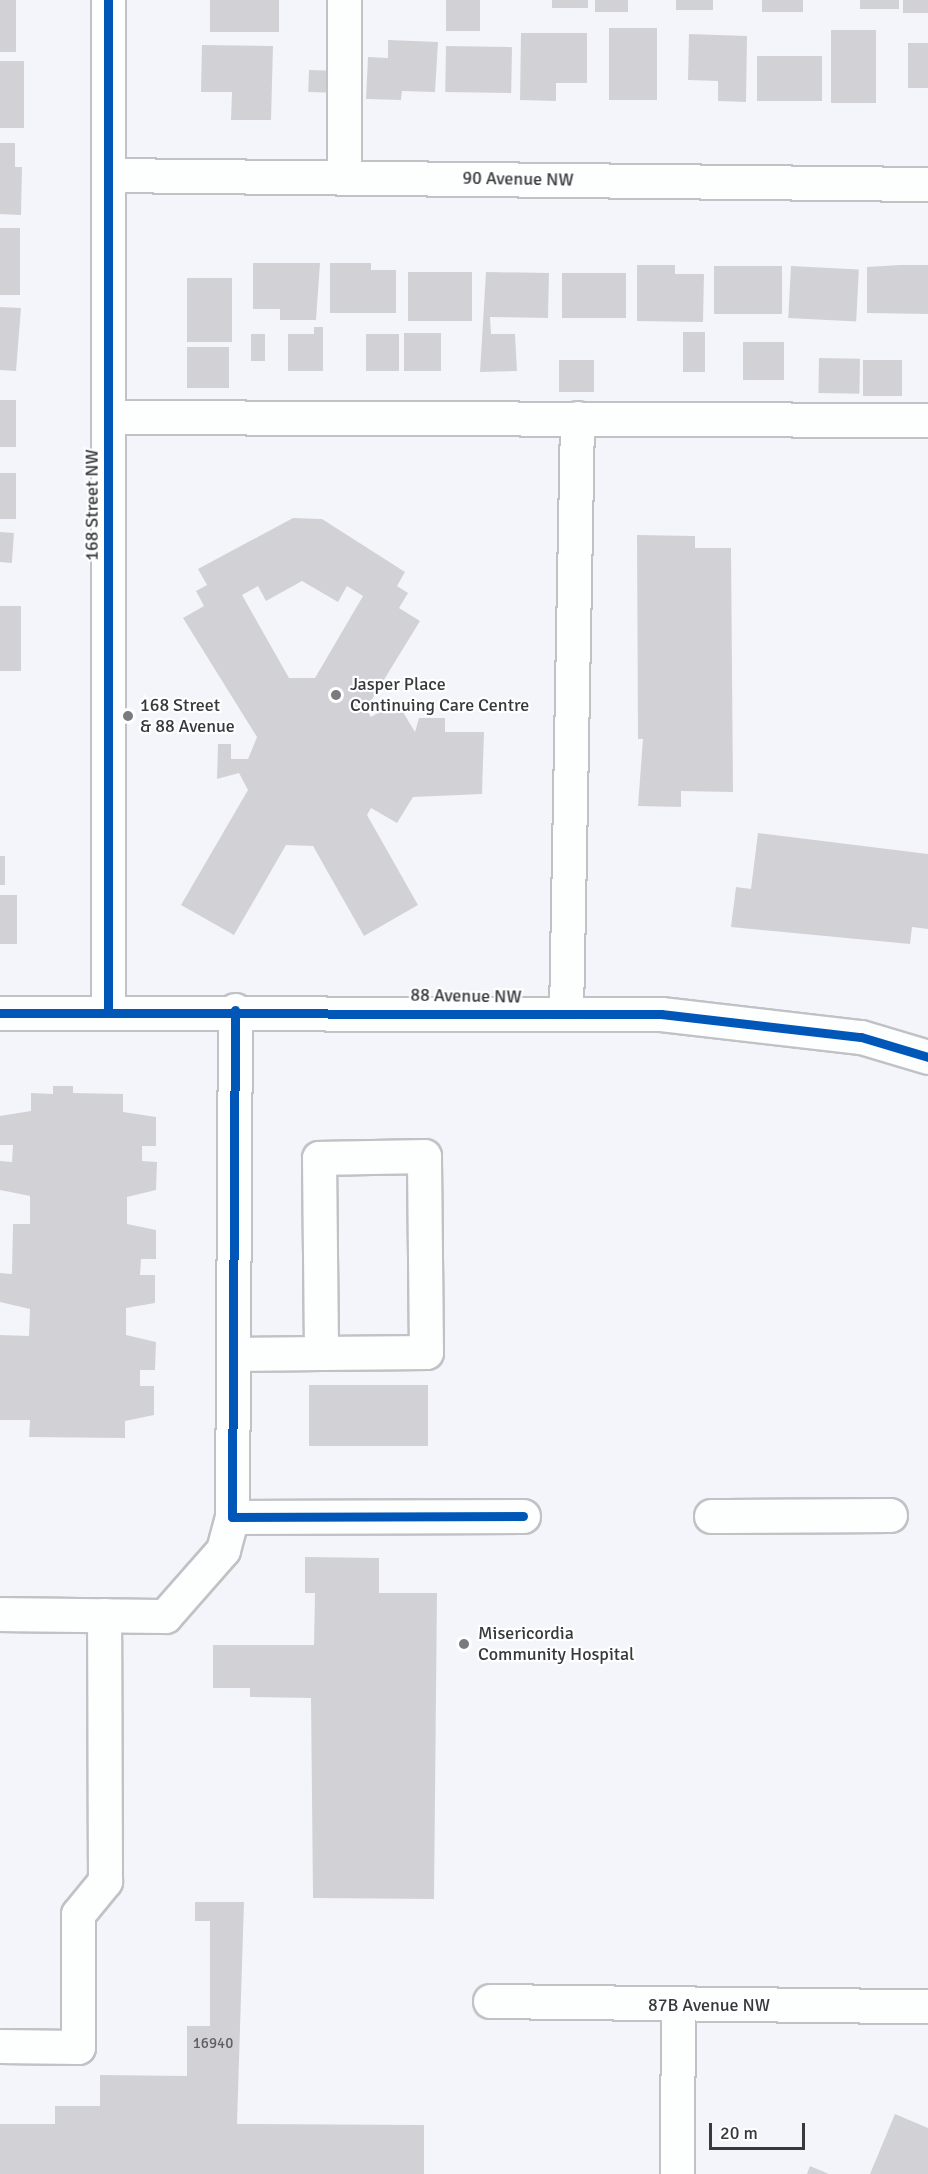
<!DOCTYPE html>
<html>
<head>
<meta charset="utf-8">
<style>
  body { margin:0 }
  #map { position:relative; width:928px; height:2174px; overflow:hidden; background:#f4f5fa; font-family:Signika,sans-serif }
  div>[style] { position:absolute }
  .building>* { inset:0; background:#d2d2d6; transform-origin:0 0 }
  .roads { filter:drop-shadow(2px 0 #c1c2c5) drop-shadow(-2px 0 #c1c2c5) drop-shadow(0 2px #c1c2c5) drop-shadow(0 -2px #c1c2c5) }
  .minor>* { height:33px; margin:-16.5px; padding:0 16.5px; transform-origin:16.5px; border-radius:16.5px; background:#fdfefe }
  .cycleway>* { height:9px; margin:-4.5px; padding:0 4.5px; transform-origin:4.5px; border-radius:4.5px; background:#0057b8 }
  .dots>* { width:16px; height:16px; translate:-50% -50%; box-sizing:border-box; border:3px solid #fff; border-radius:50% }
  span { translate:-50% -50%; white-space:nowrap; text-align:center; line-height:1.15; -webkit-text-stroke:4.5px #fff; paint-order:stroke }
  .number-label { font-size:15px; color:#5e5f63 }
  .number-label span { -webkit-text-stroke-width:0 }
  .street-label { font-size:18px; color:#38393d }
  .poi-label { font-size:18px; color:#38393d }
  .left { translate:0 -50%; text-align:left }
  .scale { position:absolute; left:709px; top:2123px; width:96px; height:27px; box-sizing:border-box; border:3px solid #38393d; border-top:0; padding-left:8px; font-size:18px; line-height:21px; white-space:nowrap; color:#38393d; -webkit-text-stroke:4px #fff; paint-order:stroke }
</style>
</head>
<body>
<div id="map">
  <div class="building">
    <i style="left:0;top:0;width:16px;height:52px"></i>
    <i style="left:210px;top:0;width:69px;height:32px"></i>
    <i style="left:446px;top:0;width:34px;height:31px"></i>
    <i style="left:552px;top:0;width:36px;height:8px"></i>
    <i style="left:595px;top:0;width:33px;height:12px"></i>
    <i style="left:676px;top:0;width:37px;height:10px"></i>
    <i style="left:762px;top:0;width:41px;height:12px"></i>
    <i style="left:860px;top:0;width:39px;height:9px"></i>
    <i style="left:903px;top:0;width:25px;height:13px"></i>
    <i style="left:609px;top:28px;width:48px;height:72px"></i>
    <i style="left:831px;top:30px;width:45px;height:73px"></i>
    <i style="clip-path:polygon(521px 33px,587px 33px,587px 83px,556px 83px,556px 101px,520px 100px)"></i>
    <i style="clip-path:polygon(689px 34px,747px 36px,746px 102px,718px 101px,718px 81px,688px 80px)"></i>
    <i style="clip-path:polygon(388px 40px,438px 42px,435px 92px,402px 91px,401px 100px,366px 99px,368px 57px,388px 58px)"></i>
    <i style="left:908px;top:43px;width:20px;height:45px"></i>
    <i style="clip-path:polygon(202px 45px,273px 46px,271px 120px,231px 120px,232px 92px,201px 92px)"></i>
    <i style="left:446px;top:46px;width:66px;height:46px;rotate:1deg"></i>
    <i style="left:757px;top:56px;width:65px;height:45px"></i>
    <i style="left:0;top:61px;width:24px;height:67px"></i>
    <i style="left:309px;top:70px;width:24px;height:22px;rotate:2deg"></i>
    <i style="clip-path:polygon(0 143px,15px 143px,15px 167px,22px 167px,21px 215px,0 214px)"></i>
    <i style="left:0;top:228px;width:20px;height:67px"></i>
    <i style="clip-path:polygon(253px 263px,320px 263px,316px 320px,280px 320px,280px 309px,253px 309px)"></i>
    <i style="clip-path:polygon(330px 263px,371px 263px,371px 270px,396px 270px,396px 313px,330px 313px)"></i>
    <i style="clip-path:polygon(637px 265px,675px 265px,675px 274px,704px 274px,703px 322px,637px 321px)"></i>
    <i style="clip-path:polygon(900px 265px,928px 265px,928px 314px,867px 313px,867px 267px)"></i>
    <i style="left:714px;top:266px;width:68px;height:48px"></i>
    <i style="left:791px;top:266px;width:68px;height:52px;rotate:3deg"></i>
    <i style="left:408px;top:272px;width:64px;height:49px"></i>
    <i style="clip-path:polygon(486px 272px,549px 273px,548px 318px,490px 317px,491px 334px,515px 334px,517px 371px,480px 372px)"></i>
    <i style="left:562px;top:273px;width:64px;height:45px"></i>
    <i style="left:187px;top:278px;width:45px;height:64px"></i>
    <i style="clip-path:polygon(0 307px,21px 308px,16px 371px,0 370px)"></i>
    <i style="clip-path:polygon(314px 327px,323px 327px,323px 371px,288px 371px,288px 334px,314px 334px)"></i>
    <i style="left:683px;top:332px;width:22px;height:40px"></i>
    <i style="left:441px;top:333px;width:38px;height:37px;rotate:90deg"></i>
    <i style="left:251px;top:334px;width:14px;height:27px"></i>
    <i style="left:399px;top:334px;width:37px;height:33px;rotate:90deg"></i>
    <i style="left:743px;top:342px;width:41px;height:38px"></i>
    <i style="left:187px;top:347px;width:42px;height:41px"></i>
    <i style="left:819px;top:358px;width:41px;height:35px;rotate:1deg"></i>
    <i style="left:559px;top:360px;width:35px;height:32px"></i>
    <i style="left:863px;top:360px;width:39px;height:36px"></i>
    <i style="left:0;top:400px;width:16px;height:47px"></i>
    <i style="left:0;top:473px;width:16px;height:46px"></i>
    <i style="clip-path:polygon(evenodd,293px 518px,322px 519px,405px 572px,397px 586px,408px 593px,399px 608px,420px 621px,366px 709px,371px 717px,397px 702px,415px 732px,419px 718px,445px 718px,445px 732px,484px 732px,482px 794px,413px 797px,397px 823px,371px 808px,367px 815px,418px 905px,364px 936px,313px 846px,286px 845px,234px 935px,181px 905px,248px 790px,239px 773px,217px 779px,218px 744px,231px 744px,231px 759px,248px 759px,257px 737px,183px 618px,204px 606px,196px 591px,207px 585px,198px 569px,293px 518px,302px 581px,338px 602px,347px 586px,363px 596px,315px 678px,289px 678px,242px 595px,258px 586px,266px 601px,302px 581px)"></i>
    <i style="left:0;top:532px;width:14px;height:30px;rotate:4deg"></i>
    <i style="clip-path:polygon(637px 535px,695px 536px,695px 548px,731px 548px,733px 792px,681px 791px,681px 807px,638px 806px,643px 739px,638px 739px)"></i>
    <i style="left:0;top:606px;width:21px;height:65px"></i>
    <i style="clip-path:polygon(758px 833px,928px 854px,928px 929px,912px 927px,910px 944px,731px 927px,736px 887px,751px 889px)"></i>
    <i style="left:0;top:856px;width:5px;height:29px"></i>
    <i style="left:0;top:895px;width:17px;height:49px"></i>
    <i style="clip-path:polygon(53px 1086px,73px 1086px,73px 1093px,123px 1094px,123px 1112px,156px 1117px,156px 1146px,142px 1146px,142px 1161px,157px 1162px,156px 1190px,127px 1197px,127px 1224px,156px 1230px,156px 1259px,141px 1259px,140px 1275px,155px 1275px,155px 1303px,126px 1308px,126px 1335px,156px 1342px,155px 1370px,140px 1370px,140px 1386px,154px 1386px,154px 1415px,125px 1421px,125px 1438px,29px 1437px,30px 1420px,0 1420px,0 1335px,29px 1336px,30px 1309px,0 1302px,0 1273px,12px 1274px,13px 1224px,30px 1224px,30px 1196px,0 1190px,0 1161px,12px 1162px,13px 1145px,0 1145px,0 1116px,31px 1111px,31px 1093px,53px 1094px)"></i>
    <i style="left:309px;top:1385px;width:119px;height:61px"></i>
    <i style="clip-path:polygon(305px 1557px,379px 1558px,379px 1593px,437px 1593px,434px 1899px,313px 1898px,311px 1698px,250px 1697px,250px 1688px,213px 1688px,213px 1645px,314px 1645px,315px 1593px,305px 1593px)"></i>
    <i style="clip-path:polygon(195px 1902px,244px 1902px,237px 2124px,424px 2125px,424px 2174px,0 2174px,0 2124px,55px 2124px,55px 2106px,100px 2106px,100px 2075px,187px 2076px,187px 2026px,210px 2026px,210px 1921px,195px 1921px)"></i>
    <i style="clip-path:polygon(895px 2114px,928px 2128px,928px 2174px,870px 2174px)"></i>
    <i style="clip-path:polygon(810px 2166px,829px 2174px,807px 2174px)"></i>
  </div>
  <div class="roads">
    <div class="minor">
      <i style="left:108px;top:175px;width:820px;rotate:0.63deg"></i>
      <i style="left:344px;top:177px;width:177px;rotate:-90deg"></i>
      <i style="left:108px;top:417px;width:820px;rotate:0.21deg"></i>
      <i style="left:108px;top:1011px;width:1011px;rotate:-90deg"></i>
      <i style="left:0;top:1013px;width:661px;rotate:0.09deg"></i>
      <i style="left:661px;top:1014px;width:201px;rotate:6.6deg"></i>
      <i style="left:861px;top:1037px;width:70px;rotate:16.6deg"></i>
      <i style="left:566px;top:1014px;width:596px;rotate:-88.94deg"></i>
      <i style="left:233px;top:1354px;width:88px;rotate:-0.7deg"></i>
      <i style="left:321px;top:1353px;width:105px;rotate:-0.5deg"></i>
      <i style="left:426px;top:1352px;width:196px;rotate:-90.6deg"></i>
      <i style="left:424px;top:1156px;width:105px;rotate:178.9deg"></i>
      <i style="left:319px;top:1158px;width:195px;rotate:89.4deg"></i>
      <i style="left:711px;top:1516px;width:179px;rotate:-0.3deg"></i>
      <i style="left:232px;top:1517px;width:291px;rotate:-0.2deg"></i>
      <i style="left:0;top:1614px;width:165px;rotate:0.7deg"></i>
      <i style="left:165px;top:1616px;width:88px;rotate:-48.7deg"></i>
      <i style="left:223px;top:1550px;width:34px;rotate:-75deg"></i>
      <i style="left:232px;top:1517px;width:507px;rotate:-89.66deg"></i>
      <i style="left:490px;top:2001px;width:438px;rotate:0.7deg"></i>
      <i style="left:0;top:2046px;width:78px;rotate:0.7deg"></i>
      <i style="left:78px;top:2047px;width:133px;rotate:-90deg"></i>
      <i style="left:78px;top:1914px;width:43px;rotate:-50.7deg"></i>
      <i style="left:105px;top:1881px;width:266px;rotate:-90.2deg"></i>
      <i style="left:677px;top:2174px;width:169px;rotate:-89.7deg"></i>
    </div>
  </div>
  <div class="cycleway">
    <i style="left:235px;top:1010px;width:507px;rotate:90.34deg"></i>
    <i style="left:232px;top:1517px;width:291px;rotate:-0.2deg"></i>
    <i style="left:108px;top:1011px;width:1011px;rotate:-90deg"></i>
    <i style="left:0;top:1013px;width:661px;rotate:0.09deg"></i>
    <i style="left:661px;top:1014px;width:201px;rotate:6.6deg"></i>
    <i style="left:861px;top:1037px;width:70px;rotate:16.6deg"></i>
  </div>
  <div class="dots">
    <i style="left:336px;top:695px;background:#7a7b7f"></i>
    <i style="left:128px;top:716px;background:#7a7b7f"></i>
    <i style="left:464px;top:1644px;background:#7a7b7f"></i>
  </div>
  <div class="number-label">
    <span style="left:213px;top:2044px">16940</span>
  </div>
  <div class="street-label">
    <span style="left:518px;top:179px;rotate:1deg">90 Avenue NW</span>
    <span style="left:92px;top:505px;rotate:-90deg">168 Street NW</span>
    <span style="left:466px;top:996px;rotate:1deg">88 Avenue NW</span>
    <span style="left:709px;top:2005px">87B Avenue NW</span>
  </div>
  <div class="poi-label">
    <span class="left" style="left:350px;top:695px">Jasper Place<br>Continuing Care Centre</span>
    <span class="left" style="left:140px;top:716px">168 Street<br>&amp; 88 Avenue</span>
    <span class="left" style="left:478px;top:1644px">Misericordia<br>Community Hospital</span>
  </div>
  <div class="scale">20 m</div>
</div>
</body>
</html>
